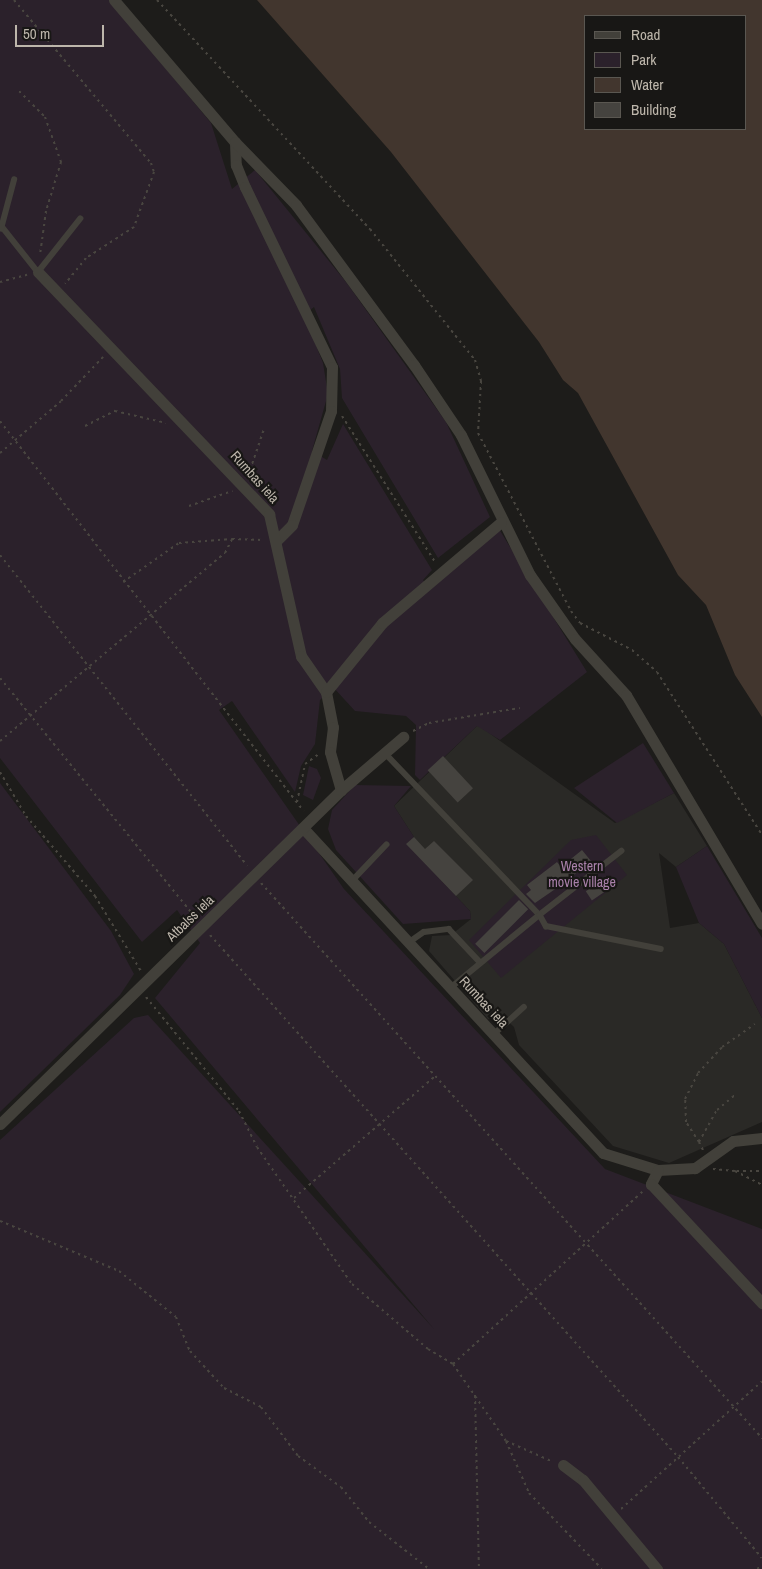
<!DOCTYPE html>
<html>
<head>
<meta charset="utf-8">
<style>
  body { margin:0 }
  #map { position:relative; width:762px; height:1569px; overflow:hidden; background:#1d1c1a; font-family:"Archivo Narrow",sans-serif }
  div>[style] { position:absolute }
  .built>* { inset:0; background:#2a2926 }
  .green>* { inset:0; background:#2b212b }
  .water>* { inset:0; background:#42362e }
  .building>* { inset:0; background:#45433f; transform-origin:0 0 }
  .path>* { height:2px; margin-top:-1px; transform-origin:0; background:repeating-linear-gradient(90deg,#494640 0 2.5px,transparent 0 6.5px) }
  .service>* { height:5.5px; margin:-2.75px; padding:0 2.75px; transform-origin:2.75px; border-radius:2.75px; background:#42403a }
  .minor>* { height:11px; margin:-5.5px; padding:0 5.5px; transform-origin:5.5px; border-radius:5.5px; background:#42403a }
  span { translate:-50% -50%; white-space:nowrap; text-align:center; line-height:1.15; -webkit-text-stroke:4.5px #181715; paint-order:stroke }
  .street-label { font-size:14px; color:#bdb6ab }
  .park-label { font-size:14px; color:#a981aa }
  .legend { position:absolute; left:584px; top:15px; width:162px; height:115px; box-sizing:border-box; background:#181715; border:1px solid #5a5751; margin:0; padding:6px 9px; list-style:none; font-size:15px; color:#bdb6ab }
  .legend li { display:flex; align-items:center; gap:10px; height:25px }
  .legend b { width:25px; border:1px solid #5a5751 }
  .scale { position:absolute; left:15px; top:25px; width:89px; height:22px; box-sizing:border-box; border:2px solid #bdb6ab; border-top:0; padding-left:6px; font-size:15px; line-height:18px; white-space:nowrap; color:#bdb6ab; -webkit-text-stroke:4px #181715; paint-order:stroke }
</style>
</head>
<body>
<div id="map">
  <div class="built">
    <i style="clip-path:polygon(478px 725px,615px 823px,674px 793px,707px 846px,676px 867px,659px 853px,670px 928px,699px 923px,724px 944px,762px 1018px,762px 1122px,669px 1163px,613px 1146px,519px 1045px,514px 1027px,503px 1017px,488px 1019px,429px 951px,432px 936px,451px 935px,471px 919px,470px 911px,406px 844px,414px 837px,394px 806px)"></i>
  </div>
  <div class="green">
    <i style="clip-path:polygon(0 0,109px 0,211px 123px,232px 189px,255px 170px,346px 282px,446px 422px,490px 517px,438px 558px,342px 398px,340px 369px,314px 307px,304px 315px,323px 363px,328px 394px,312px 451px,327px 460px,343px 424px,432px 570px,423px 580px,431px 589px,499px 529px,587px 672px,500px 740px,477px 726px,420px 780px,415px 775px,416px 725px,406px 716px,355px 711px,333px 687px,320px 700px,315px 744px,301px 766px,295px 792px,232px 701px,219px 710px,344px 889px,605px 1169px,762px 1229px,762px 1569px,0 1569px,0 1140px,134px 1018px,148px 1015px,434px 1329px,155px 998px,200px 943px,177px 910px,142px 942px,0 758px)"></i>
    <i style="clip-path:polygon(643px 743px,674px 793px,617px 823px,574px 788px)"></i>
    <i style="clip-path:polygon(309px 766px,317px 769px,321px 778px,313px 800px,303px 795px)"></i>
    <i style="clip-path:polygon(0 783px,111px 931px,134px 974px,120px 995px,0 1112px)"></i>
    <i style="clip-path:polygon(355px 785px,411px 786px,394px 806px,414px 837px,407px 844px,470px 911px,471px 919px,403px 924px,336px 850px,328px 829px,332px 810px)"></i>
    <i style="clip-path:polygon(596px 835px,627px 875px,501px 978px,469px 940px,571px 840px)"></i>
    <i style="clip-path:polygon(707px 846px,762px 938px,762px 1018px,724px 944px,699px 923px,676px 867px)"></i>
  </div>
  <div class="water">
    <i style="clip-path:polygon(evenodd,257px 0,762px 0,762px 717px,735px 675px,706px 605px,678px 575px,578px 393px,563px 380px,539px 342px,391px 152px,257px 0,586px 16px,746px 16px,746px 129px,586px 129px,586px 16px)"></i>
  </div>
  <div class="building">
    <i style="left:443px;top:756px;width:44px;height:21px;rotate:47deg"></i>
    <i style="clip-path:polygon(414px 837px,425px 849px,434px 841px,473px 880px,456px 896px,406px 844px)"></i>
    <i style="clip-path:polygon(582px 850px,591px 861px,564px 883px,535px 903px,526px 894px,531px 890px,527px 885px,557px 862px,561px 867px)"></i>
    <i style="left:604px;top:879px;width:11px;height:22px;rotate:56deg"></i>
    <i style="left:519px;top:900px;width:13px;height:62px;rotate:45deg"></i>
  </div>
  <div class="path">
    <i style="left:14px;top:0;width:213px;rotate:50deg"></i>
    <i style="left:151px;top:163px;width:9px;rotate:72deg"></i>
    <i style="left:154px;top:172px;width:59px;rotate:110deg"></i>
    <i style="left:134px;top:227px;width:57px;rotate:147.1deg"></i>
    <i style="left:86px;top:258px;width:33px;rotate:129deg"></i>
    <i style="left:157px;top:0;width:313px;rotate:47.1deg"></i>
    <i style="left:370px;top:229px;width:168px;rotate:51.3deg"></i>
    <i style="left:475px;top:360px;width:22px;rotate:74deg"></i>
    <i style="left:481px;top:381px;width:52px;rotate:93.3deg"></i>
    <i style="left:478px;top:433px;width:201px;rotate:62.4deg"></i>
    <i style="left:571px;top:611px;width:15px;rotate:53deg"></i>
    <i style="left:580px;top:623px;width:59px;rotate:27.4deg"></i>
    <i style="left:632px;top:650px;width:33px;rotate:41deg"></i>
    <i style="left:657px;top:672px;width:194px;rotate:57.2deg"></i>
    <i style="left:19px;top:91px;width:37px;rotate:45deg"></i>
    <i style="left:45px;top:117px;width:48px;rotate:70.4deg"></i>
    <i style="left:61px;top:162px;width:51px;rotate:107deg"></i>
    <i style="left:46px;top:211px;width:44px;rotate:97.8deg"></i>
    <i style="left:0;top:282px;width:28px;rotate:-15deg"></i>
    <i style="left:342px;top:416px;width:173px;rotate:57.5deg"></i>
    <i style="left:0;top:421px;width:494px;rotate:52.1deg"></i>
    <i style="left:85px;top:426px;width:34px;rotate:-27deg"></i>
    <i style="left:115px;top:411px;width:52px;rotate:13.2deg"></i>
    <i style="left:0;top:453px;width:80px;rotate:-40.4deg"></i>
    <i style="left:61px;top:401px;width:61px;rotate:-46.3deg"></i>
    <i style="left:248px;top:476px;width:50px;rotate:-71.2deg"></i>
    <i style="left:189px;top:506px;width:46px;rotate:-19.2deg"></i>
    <i style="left:0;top:555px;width:397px;rotate:51.5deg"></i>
    <i style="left:123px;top:582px;width:68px;rotate:-34.9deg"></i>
    <i style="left:179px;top:543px;width:53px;rotate:-4.3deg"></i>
    <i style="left:0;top:678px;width:310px;rotate:50.8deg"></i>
    <i style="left:413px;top:731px;width:18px;rotate:-27deg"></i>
    <i style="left:429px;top:723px;width:92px;rotate:-9.4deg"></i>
    <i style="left:0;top:741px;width:293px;rotate:-39.9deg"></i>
    <i style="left:225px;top:553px;width:16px;rotate:-63deg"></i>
    <i style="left:232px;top:539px;width:31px;rotate:2deg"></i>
    <i style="left:0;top:772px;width:51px;rotate:59.4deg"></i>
    <i style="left:26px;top:816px;width:106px;rotate:49.2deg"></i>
    <i style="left:95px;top:896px;width:88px;rotate:58.5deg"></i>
    <i style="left:297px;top:802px;width:39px;rotate:-78deg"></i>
    <i style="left:305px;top:764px;width:19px;rotate:-36deg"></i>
    <i style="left:261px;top:883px;width:748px;rotate:47.93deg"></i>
    <i style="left:210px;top:935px;width:701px;rotate:48.12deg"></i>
    <i style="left:678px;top:1457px;width:131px;rotate:50.3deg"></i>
    <i style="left:146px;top:997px;width:147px;rotate:50.8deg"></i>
    <i style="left:239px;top:1111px;width:40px;rotate:63.4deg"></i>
    <i style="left:257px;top:1147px;width:167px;rotate:55.3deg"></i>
    <i style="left:352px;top:1284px;width:100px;rotate:40.5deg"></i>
    <i style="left:428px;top:1349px;width:29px;rotate:31deg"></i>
    <i style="left:453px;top:1364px;width:93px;rotate:55.5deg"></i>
    <i style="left:506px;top:1441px;width:49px;rotate:24deg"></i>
    <i style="left:699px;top:1142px;width:24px;rotate:-123deg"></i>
    <i style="left:686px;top:1122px;width:23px;rotate:-92deg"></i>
    <i style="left:685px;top:1099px;width:29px;rotate:-63deg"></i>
    <i style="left:698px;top:1073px;width:35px;rotate:-47deg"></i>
    <i style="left:722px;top:1047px;width:40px;rotate:-34.9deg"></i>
    <i style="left:703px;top:1150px;width:9px;rotate:-117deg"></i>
    <i style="left:699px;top:1142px;width:37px;rotate:-61deg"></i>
    <i style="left:717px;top:1110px;width:25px;rotate:-40deg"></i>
    <i style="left:713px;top:1169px;width:22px;rotate:5deg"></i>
    <i style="left:735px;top:1171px;width:30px;rotate:27deg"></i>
    <i style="left:737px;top:1171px;width:25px"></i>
    <i style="left:294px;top:1198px;width:185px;rotate:-40.8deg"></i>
    <i style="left:0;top:1221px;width:129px;rotate:22.8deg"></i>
    <i style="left:119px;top:1271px;width:73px;rotate:38.9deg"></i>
    <i style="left:176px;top:1317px;width:37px;rotate:68deg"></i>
    <i style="left:190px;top:1351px;width:50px;rotate:47.4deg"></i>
    <i style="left:224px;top:1388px;width:42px;rotate:27.2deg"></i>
    <i style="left:261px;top:1407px;width:61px;rotate:52.9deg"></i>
    <i style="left:298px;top:1456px;width:53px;rotate:35.8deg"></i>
    <i style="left:341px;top:1487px;width:45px;rotate:51.3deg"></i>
    <i style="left:369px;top:1522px;width:76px;rotate:38.1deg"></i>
    <i style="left:453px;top:1364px;width:256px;rotate:-42.3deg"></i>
    <i style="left:475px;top:1395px;width:174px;rotate:88.7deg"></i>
    <i style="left:506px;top:1441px;width:57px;rotate:66.1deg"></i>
    <i style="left:529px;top:1493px;width:105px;rotate:46.2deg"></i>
    <i style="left:621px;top:1509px;width:190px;rotate:-42.2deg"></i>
    <i style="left:757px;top:1569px;width:6px;rotate:-39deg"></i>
  </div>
  <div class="service">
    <i style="left:0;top:224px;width:61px;rotate:51.6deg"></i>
    <i style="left:38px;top:272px;width:68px;rotate:-51.6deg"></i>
    <i style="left:1px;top:229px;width:51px;rotate:-75.1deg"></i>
    <i style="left:385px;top:753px;width:224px;rotate:46.3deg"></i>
    <i style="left:540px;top:915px;width:115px;rotate:140.6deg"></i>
    <i style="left:622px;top:851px;width:104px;rotate:142deg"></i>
    <i style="left:540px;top:915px;width:13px;rotate:61deg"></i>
    <i style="left:546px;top:926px;width:117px;rotate:11.3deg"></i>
    <i style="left:352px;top:881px;width:50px;rotate:-46.6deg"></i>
    <i style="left:408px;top:943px;width:19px;rotate:-35deg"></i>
    <i style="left:424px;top:932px;width:25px;rotate:-7deg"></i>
    <i style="left:449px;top:929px;width:45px;rotate:46.8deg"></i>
    <i style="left:494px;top:1034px;width:40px;rotate:-42deg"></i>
  </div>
  <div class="minor">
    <i style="left:114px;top:0;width:187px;rotate:49.6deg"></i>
    <i style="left:235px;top:142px;width:23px;rotate:88deg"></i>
    <i style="left:236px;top:165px;width:24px;rotate:68deg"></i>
    <i style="left:245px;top:187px;width:200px;rotate:64.2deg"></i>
    <i style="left:332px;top:367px;width:44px;rotate:91.3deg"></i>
    <i style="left:331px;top:411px;width:120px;rotate:108.9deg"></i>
    <i style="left:292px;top:525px;width:23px;rotate:135deg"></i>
    <i style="left:235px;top:142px;width:88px;rotate:45.9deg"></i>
    <i style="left:296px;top:205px;width:199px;rotate:53.6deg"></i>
    <i style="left:414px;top:365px;width:84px;rotate:56.1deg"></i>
    <i style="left:461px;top:435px;width:156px;rotate:63.8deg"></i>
    <i style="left:530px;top:575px;width:78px;rotate:54.9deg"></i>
    <i style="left:575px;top:639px;width:76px;rotate:47.7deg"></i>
    <i style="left:626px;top:695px;width:266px;rotate:59.3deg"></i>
    <i style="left:38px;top:272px;width:335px;rotate:46.3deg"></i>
    <i style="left:269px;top:514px;width:146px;rotate:77.3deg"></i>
    <i style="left:301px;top:656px;width:44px;rotate:55.2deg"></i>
    <i style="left:326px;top:692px;width:36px;rotate:79deg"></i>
    <i style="left:333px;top:727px;width:25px;rotate:97deg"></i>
    <i style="left:330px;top:752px;width:40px;rotate:74deg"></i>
    <i style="left:326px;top:692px;width:89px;rotate:-50.9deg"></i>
    <i style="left:382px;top:623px;width:156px;rotate:-40.3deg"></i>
    <i style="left:304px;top:829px;width:441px;rotate:47.3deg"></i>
    <i style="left:603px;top:1153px;width:58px;rotate:17.2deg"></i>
    <i style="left:0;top:1124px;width:477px;rotate:-44.4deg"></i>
    <i style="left:341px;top:790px;width:82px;rotate:-40.5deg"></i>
    <i style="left:762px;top:1138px;width:29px;rotate:174deg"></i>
    <i style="left:733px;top:1141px;width:47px;rotate:144.6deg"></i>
    <i style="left:695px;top:1168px;width:37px;rotate:177deg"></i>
    <i style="left:658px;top:1170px;width:16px;rotate:117deg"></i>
    <i style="left:651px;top:1184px;width:163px;rotate:47deg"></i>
    <i style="left:563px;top:1465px;width:25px;rotate:37deg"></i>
    <i style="left:583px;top:1480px;width:116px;rotate:50.3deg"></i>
  </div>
  <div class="street-label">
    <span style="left:255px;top:477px;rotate:48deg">Rumbas iela</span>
    <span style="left:190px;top:918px;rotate:-44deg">Atbalss iela</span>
    <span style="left:484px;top:1002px;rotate:47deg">Rumbas iela</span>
  </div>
  <div class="park-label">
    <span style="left:582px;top:874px">Western<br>movie village</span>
  </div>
  <ul class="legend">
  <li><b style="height:6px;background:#42403a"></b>Road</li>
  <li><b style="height:14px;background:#2b212b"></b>Park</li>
  <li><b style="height:14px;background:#42362e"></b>Water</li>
  <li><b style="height:14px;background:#45433f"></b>Building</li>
  </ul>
  <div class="scale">50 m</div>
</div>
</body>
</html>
